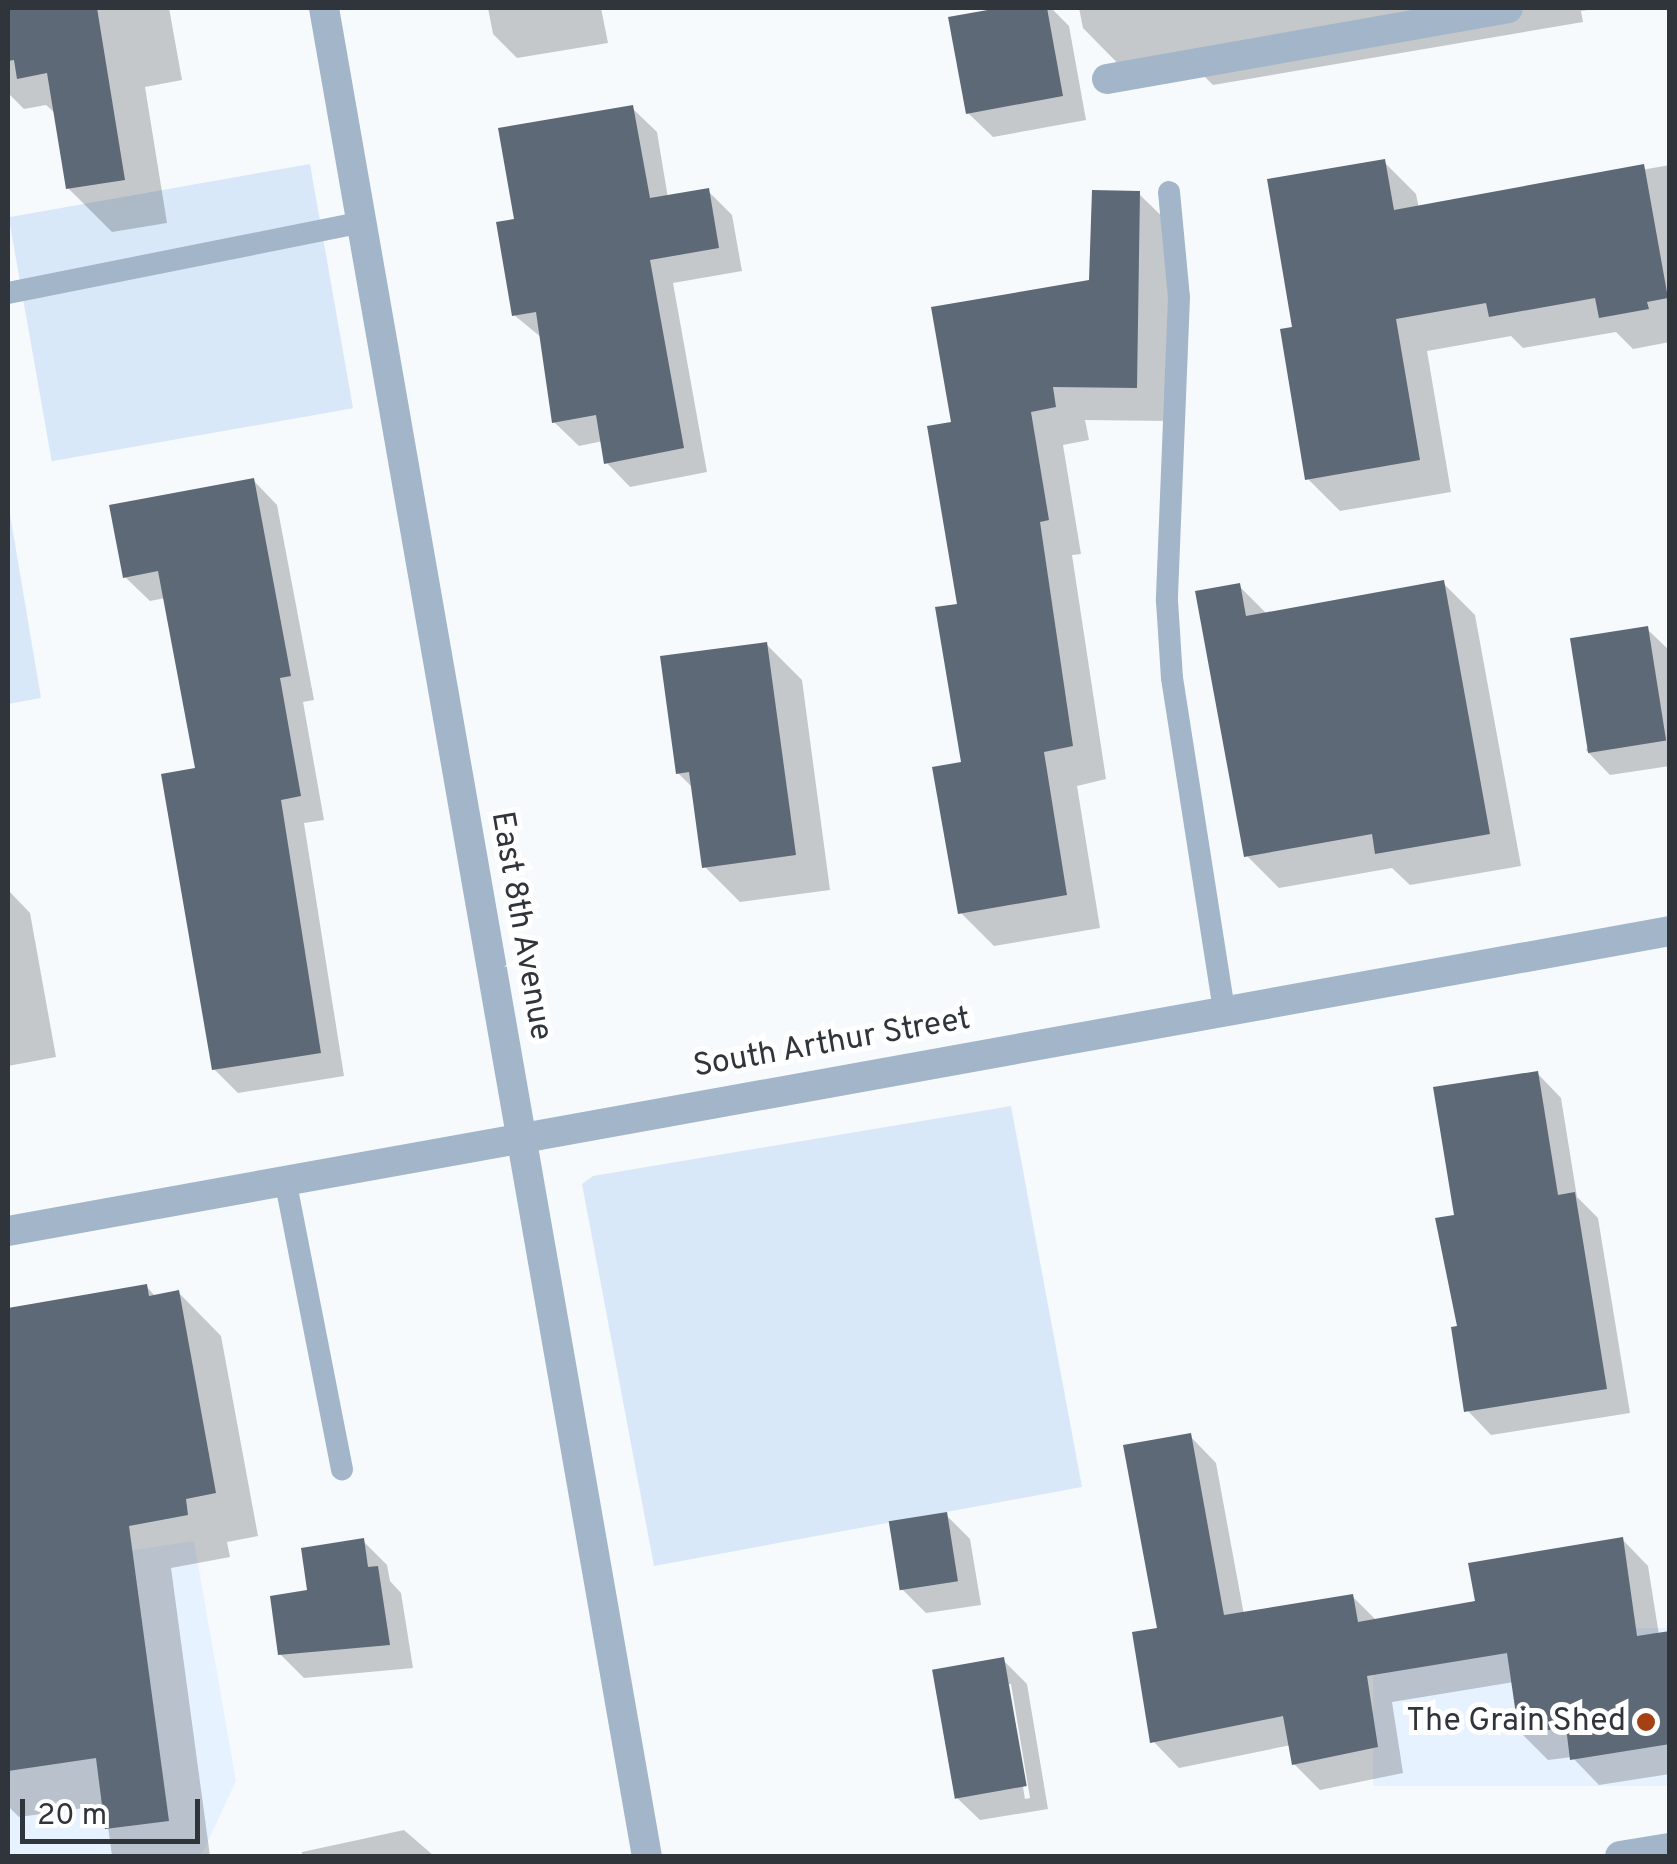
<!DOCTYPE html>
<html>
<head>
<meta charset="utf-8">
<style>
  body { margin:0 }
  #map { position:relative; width:1677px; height:1864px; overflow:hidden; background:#f7fafd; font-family:Overpass,sans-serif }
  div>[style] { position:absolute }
  .built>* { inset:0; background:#e6f2ff; transform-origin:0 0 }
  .green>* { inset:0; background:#d8e8f9; transform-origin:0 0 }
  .shadow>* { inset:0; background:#0003 }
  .building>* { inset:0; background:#5d6976; transform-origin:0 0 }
  .lane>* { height:22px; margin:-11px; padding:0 11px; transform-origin:11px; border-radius:11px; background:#a3b5c9 }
  .street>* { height:30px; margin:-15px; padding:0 15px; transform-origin:15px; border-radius:15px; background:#a3b5c9 }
  .dots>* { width:28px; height:28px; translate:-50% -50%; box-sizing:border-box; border:5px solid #fff; border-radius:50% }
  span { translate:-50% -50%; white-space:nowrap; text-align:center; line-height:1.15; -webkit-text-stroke:10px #fff; paint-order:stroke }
  .street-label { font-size:32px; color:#2f353b }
  .poi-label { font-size:32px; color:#2f353b }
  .right { translate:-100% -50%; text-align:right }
  .frame { position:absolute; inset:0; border:10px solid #2f353b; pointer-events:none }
  .scale { position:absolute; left:20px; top:1799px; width:180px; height:45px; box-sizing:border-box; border:5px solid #2f353b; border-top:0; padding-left:12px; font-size:30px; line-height:35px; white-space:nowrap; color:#2f353b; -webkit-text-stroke:8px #fff; paint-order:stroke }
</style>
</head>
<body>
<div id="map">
  <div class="built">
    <i style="clip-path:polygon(194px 1541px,236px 1781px,201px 1856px,8px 1856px,8px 1569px)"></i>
    <i style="left:1669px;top:1628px;width:158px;height:296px;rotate:90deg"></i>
  </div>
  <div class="green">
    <i style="left:310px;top:164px;width:248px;height:306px;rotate:80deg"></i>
    <i style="clip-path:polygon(8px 502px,41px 698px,8px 704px)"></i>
    <i style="clip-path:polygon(1011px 1106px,1082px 1487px,654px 1566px,582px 1184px,593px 1176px)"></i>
  </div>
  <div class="shadow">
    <i style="clip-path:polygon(8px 8px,169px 8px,182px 80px,145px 87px,167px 223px,112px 232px,68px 188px,56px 114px,46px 105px,24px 109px,8px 93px)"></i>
    <i style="clip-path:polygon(488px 8px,601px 8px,608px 43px,517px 58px,493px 34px)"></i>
    <i style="clip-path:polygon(1013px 8px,1051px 8px,1069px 26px,1086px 120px,993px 137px,968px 113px,951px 19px)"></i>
    <i style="clip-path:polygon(1079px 8px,1603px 8px,1581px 11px,1583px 22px,1213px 85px,1204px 76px,1141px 87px,1083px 28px)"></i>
    <i style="clip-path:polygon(632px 108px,657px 132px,668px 198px,708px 191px,732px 215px,742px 271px,673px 283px,707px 472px,630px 487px,606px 462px,603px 441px,579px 446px,554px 422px,542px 338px,514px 315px,517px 221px)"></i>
    <i style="clip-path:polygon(1384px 162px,1416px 194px,1419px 209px,1670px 165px,1670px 342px,1633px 349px,1616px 332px,1523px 348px,1511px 336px,1427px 351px,1451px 492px,1340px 511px,1308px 479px,1295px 329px)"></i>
    <i style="clip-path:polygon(1139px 194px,1173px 227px,1169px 421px,1085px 420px,1089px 440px,1063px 445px,1081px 554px,1072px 555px,1106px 779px,1077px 786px,1100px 928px,994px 946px,960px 912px,964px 764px,954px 424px,1092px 282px)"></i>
    <i style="clip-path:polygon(253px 480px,277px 505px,314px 700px,303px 702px,324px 820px,304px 823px,344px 1076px,238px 1093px,214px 1069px,198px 770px,165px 598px,150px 601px,125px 577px)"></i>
    <i style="clip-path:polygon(1443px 583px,1475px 615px,1521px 866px,1410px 885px,1392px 868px,1279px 888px,1247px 856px,1239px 586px,1268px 615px)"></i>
    <i style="clip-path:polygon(1647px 629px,1670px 651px,1670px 766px,1610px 775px,1586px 750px)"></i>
    <i style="clip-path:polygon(766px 644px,802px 680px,830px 890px,740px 902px,705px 867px,694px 789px,678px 773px)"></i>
    <i style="clip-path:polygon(8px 890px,30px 913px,56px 1057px,8px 1066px)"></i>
    <i style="clip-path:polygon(1537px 1073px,1561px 1098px,1577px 1197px,1598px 1218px,1630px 1413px,1491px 1435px,1467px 1410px,1457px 1217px)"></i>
    <i style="clip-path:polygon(146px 1286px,156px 1297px,178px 1292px,221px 1336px,258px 1536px,227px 1542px,230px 1557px,171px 1568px,210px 1856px,112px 1856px,105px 1805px,19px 1817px,8px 1806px,8px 1310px)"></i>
    <i style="clip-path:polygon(1190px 1436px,1216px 1463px,1244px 1615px,1352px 1596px,1377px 1621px,1478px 1603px,1622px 1539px,1648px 1566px,1659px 1635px,1670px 1633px,1670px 1774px,1599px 1785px,1572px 1757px,1548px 1760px,1522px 1734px,1514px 1682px,1392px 1702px,1403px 1773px,1320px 1790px,1294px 1764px,1291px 1745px,1179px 1768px,1153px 1741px,1160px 1630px)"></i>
    <i style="clip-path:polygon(946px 1515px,970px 1539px,981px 1605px,926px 1613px,902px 1589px)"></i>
    <i style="clip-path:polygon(363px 1541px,387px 1565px,390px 1581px,401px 1593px,413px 1668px,304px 1678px,280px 1654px)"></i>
    <i style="clip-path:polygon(evenodd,1003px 1660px,1027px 1684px,1048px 1809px,980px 1820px,955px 1796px,1003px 1660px,1006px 1684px,1011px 1684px,1030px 1798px,1025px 1799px,1006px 1684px)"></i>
    <i style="clip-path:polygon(404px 1830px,434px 1856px,302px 1856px,302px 1852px)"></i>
  </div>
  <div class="building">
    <i style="clip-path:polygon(8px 8px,97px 8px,125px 180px,66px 189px,47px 73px,17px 79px,14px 60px,8px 61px)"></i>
    <i style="clip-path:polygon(999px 8px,1047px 8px,1063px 96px,966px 114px,948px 17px)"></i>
    <i style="clip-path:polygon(633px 105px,650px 198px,709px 188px,719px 248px,650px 260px,684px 448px,604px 464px,596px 415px,552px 423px,536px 312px,512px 316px,496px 222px,514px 219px,498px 128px)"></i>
    <i style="clip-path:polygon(1385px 159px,1394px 210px,1644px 164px,1668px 298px,1647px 302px,1649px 309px,1599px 318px,1595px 298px,1489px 317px,1486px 303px,1396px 319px,1420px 460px,1305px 480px,1280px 329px,1292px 327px,1267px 179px)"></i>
    <i style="clip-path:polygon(1092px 190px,1140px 191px,1137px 388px,1053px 387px,1056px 407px,1031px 412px,1049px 520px,1040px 522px,1073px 746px,1044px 752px,1067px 895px,958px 914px,932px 767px,961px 762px,935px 607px,957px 604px,927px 426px,951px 422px,931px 307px,1089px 280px)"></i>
    <i style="clip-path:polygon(254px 478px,291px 676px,280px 678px,301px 796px,281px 800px,321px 1053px,212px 1070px,161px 774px,195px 768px,158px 571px,123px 578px,109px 505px)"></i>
    <i style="clip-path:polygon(1444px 580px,1490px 834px,1375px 854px,1372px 834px,1244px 857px,1195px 591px,1240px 583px,1246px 616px)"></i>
    <i style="left:1648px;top:626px;width:116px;height:79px;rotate:81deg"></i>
    <i style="clip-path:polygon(767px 642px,796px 855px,702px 868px,689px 772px,676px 774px,660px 656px)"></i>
    <i style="clip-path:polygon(1538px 1071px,1558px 1195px,1575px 1192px,1607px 1389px,1464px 1412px,1451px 1327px,1457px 1326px,1435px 1218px,1454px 1215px,1433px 1087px)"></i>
    <i style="clip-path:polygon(147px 1284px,149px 1296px,179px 1290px,216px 1493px,186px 1499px,188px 1515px,129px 1526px,169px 1821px,105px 1829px,96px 1758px,8px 1771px,8px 1308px)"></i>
    <i style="clip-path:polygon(1191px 1433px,1224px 1615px,1353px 1594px,1358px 1622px,1475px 1601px,1468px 1563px,1623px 1537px,1637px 1636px,1670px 1631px,1670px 1744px,1570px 1760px,1566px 1727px,1519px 1735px,1507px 1653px,1367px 1676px,1378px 1747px,1292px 1765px,1283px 1716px,1150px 1743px,1132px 1632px,1157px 1628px,1123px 1445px)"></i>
    <i style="left:947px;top:1512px;width:70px;height:59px;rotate:81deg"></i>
    <i style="clip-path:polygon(364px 1538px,368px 1567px,378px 1566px,390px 1645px,278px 1655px,270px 1596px,307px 1590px,301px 1548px)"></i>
    <i style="left:1004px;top:1657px;width:131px;height:73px;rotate:80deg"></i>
  </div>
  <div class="lane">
    <i style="left:1169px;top:192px;width:105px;rotate:84.6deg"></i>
    <i style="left:1179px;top:297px;width:304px;rotate:92.3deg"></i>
    <i style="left:1167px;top:601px;width:77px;rotate:86.3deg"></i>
    <i style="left:1172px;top:678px;width:336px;rotate:81.1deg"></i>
    <i style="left:8px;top:293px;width:361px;rotate:-11.3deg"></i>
    <i style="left:285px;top:1179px;width:296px;rotate:78.9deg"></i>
  </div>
  <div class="street">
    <i style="left:324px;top:8px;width:1876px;rotate:80.09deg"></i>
    <i style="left:1107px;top:79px;width:407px;rotate:-10deg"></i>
    <i style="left:8px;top:1231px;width:1689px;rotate:-10.23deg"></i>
    <i style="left:1620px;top:1856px;width:51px;rotate:-9.1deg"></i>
  </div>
  <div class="dots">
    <i style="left:1646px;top:1722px;background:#a54014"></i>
  </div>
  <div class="street-label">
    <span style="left:520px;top:926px;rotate:80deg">East 8th Avenue</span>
    <span style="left:832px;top:1044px;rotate:-10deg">South Arthur Street</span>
  </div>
  <div class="poi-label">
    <span class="right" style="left:1626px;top:1722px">The Grain Shed</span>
  </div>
  <div class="frame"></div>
  <div class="scale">20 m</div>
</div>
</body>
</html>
